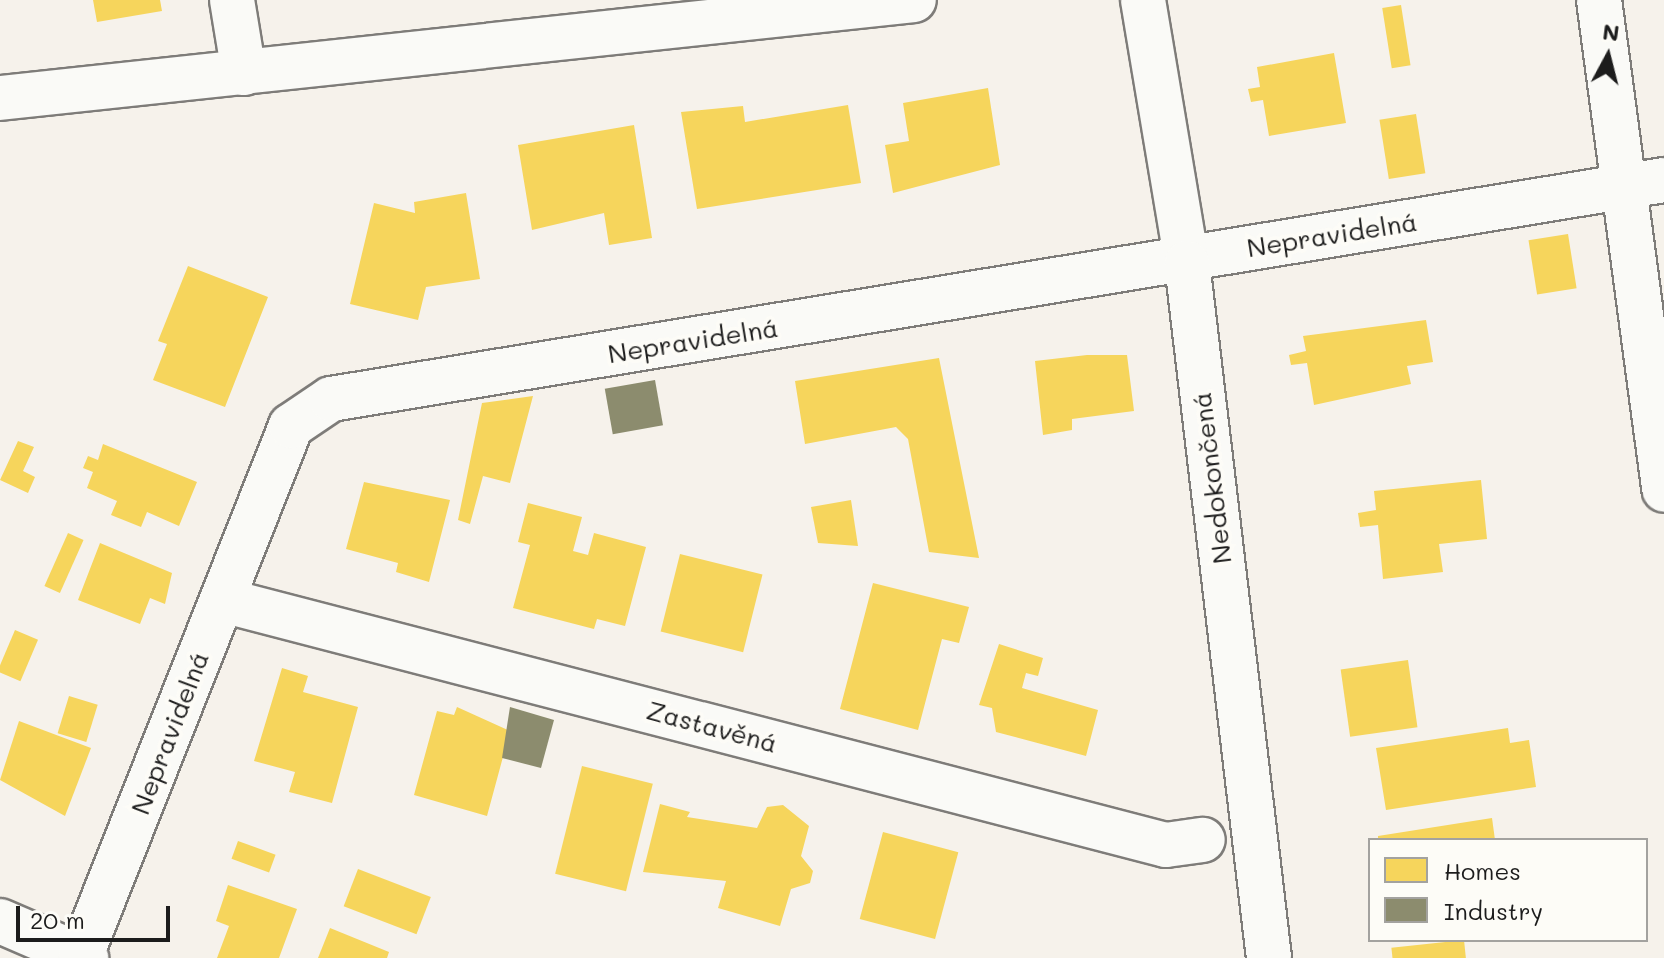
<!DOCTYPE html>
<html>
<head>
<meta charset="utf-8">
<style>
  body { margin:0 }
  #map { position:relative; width:1664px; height:958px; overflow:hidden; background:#f6f2eb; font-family:Mali,sans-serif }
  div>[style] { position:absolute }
  .homes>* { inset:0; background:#f6d55c; transform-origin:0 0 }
  .industry>* { inset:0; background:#8c8c6e; transform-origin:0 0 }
  .roads { filter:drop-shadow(2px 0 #7e7c79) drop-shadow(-2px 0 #7e7c79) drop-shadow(0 2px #7e7c79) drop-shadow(0 -2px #7e7c79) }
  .street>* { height:44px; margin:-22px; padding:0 22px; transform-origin:22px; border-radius:22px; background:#fafaf7 }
  .secondary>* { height:44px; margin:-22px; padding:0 22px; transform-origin:22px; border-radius:22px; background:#fafaf7 }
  span { translate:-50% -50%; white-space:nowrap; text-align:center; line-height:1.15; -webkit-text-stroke:8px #fdfcf7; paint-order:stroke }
  .street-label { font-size:26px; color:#1c1c1c }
  .legend { position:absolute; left:1368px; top:838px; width:280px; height:104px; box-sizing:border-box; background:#fdfcf7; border:2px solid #a3a29f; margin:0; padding:10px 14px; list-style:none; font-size:24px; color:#1c1c1c }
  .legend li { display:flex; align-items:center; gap:16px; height:40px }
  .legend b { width:40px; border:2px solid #a3a29f }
  .north { position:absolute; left:1568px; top:16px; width:80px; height:80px; -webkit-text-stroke:6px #fdfcf7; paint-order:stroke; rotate:7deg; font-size:22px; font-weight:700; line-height:32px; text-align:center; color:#1c1c1c }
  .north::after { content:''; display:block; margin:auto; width:28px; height:36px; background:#1c1c1c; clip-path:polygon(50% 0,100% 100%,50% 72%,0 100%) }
  .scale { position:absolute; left:16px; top:906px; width:154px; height:36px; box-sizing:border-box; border:4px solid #1c1c1c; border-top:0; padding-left:10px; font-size:24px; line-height:28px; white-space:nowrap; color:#1c1c1c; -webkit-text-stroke:6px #fdfcf7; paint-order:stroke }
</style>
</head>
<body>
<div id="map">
  <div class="homes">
    <i style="clip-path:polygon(93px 0,160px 0,162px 11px,97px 22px)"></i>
    <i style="left:1401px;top:5px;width:61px;height:19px;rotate:81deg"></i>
    <i style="clip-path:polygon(1334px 53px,1346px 123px,1269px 136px,1263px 100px,1251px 102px,1248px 89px,1260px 87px,1257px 67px)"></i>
    <i style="clip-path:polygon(988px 88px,1000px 165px,893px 193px,885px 145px,909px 141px,903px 103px)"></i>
    <i style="clip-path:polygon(848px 105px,861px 183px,697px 209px,681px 112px,743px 106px,745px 122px)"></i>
    <i style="left:1416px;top:114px;width:60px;height:37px;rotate:81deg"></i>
    <i style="clip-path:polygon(634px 125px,652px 238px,609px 245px,604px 213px,532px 230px,518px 145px)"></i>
    <i style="clip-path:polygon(466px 193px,480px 279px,426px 287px,418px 320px,350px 304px,374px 203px,415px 213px,414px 202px)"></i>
    <i style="left:1568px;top:234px;width:55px;height:40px;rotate:81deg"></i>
    <i style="clip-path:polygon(188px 266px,268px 297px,225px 407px,153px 380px,167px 344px,158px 341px)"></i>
    <i style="clip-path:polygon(1426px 320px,1433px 362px,1407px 366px,1411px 384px,1314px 405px,1307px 363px,1291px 365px,1289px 355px,1306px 351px,1303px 336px)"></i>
    <i style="clip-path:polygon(1087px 355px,1127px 355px,1134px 411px,1072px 419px,1072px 430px,1043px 435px,1035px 361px)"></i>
    <i style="clip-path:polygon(939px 358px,979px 558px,929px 552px,908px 439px,896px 427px,805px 444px,795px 381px)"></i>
    <i style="clip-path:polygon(533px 396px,510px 483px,483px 476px,470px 524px,458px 520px,482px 403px)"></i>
    <i style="clip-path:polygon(18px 441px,34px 447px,23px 471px,35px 477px,28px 493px,0 480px)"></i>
    <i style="clip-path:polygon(103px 444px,197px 482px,179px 526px,147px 512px,141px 527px,111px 515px,117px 501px,87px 488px,93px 472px,83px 468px,88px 456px,98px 460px)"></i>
    <i style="clip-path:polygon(1481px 480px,1487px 539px,1439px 544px,1443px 572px,1383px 579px,1378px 525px,1360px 527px,1358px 513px,1376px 510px,1374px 491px)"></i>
    <i style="clip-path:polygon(364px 482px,450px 500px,429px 582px,396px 572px,398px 563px,346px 549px)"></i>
    <i style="clip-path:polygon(851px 500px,858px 546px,818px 543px,811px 507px)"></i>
    <i style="clip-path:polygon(528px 503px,582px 517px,573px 551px,588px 555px,594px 533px,646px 547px,625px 626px,597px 619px,594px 629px,513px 608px,530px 545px,518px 542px)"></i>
    <i style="left:68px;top:533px;width:17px;height:58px;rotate:24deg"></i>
    <i style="clip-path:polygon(100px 543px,172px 573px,165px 604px,150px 598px,140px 624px,78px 600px)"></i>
    <i style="left:680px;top:554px;width:85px;height:80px;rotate:14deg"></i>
    <i style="clip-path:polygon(873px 583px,969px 607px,959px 643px,942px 639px,918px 730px,840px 709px)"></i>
    <i style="left:15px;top:630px;width:25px;height:45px;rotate:23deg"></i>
    <i style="clip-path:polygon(999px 644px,1043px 658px,1038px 676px,1026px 673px,1022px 688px,1098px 710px,1086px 756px,996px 732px,992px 708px,979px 705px)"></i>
    <i style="left:1408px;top:660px;width:68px;height:68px;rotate:82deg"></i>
    <i style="clip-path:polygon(282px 668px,308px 676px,303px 692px,358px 707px,332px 803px,289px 792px,295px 772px,254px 761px)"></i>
    <i style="left:69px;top:696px;width:30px;height:39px;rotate:17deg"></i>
    <i style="clip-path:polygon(457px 707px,510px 731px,487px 816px,414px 795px,437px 711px,454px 715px)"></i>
    <i style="clip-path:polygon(19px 721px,91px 748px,65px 816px,0 780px)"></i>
    <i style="clip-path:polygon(1508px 728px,1510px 743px,1529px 740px,1536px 787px,1386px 810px,1376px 748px)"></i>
    <i style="left:582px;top:766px;width:73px;height:111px;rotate:14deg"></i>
    <i style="clip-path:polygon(660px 804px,690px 812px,687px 817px,757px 828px,767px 807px,783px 805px,809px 826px,801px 856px,813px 871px,810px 883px,791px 889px,780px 926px,718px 908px,726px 881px,643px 872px)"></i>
    <i style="clip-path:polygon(1492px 818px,1495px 840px,1378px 840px,1378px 836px)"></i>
    <i style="left:883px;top:832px;width:78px;height:90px;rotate:15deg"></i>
    <i style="left:238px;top:841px;width:40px;height:19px;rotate:20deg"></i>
    <i style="left:358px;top:869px;width:78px;height:40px;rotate:21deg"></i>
    <i style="clip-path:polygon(228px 885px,297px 909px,279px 958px,217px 958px,229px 926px,216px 921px)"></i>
    <i style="clip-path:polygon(330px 928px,389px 952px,387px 958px,318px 958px)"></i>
    <i style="left:1464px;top:940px;width:18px;height:73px;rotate:84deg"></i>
  </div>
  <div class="industry">
    <i style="left:655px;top:380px;width:46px;height:51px;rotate:80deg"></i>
    <i style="clip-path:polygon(510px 707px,554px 720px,541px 768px,502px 758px)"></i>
  </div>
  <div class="roads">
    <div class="street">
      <i style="left:232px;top:0;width:74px;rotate:80.7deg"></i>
      <i style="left:1599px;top:0;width:494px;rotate:82.4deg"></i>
      <i style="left:0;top:98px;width:919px;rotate:-6.12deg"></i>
      <i style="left:222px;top:600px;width:975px;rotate:14.55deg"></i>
      <i style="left:1166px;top:845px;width:37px;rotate:-8deg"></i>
      <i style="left:0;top:921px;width:94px;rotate:23.3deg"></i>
      <i style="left:81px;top:955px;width:569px;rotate:-68.35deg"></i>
      <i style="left:291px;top:426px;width:48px;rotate:-34deg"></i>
      <i style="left:331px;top:399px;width:1351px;rotate:-9.33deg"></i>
    </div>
    <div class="secondary">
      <i style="left:1143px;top:0;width:267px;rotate:80.5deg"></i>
      <i style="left:1187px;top:263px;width:700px;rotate:83.27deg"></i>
    </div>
  </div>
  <div class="street-label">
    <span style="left:1332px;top:235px;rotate:-9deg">Nepravidelná</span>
    <span style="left:693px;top:341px;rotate:-9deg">Nepravidelná</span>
    <span style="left:1212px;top:478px;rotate:-97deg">Nedokončená</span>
    <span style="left:712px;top:727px;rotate:15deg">Zastavěná</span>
    <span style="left:170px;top:733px;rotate:-69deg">Nepravidelná</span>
  </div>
  <ul class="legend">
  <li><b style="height:22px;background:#f6d55c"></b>Homes</li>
  <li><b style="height:22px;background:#8c8c6e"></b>Industry</li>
  </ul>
  <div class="north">N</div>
  <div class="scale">20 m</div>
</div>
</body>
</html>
